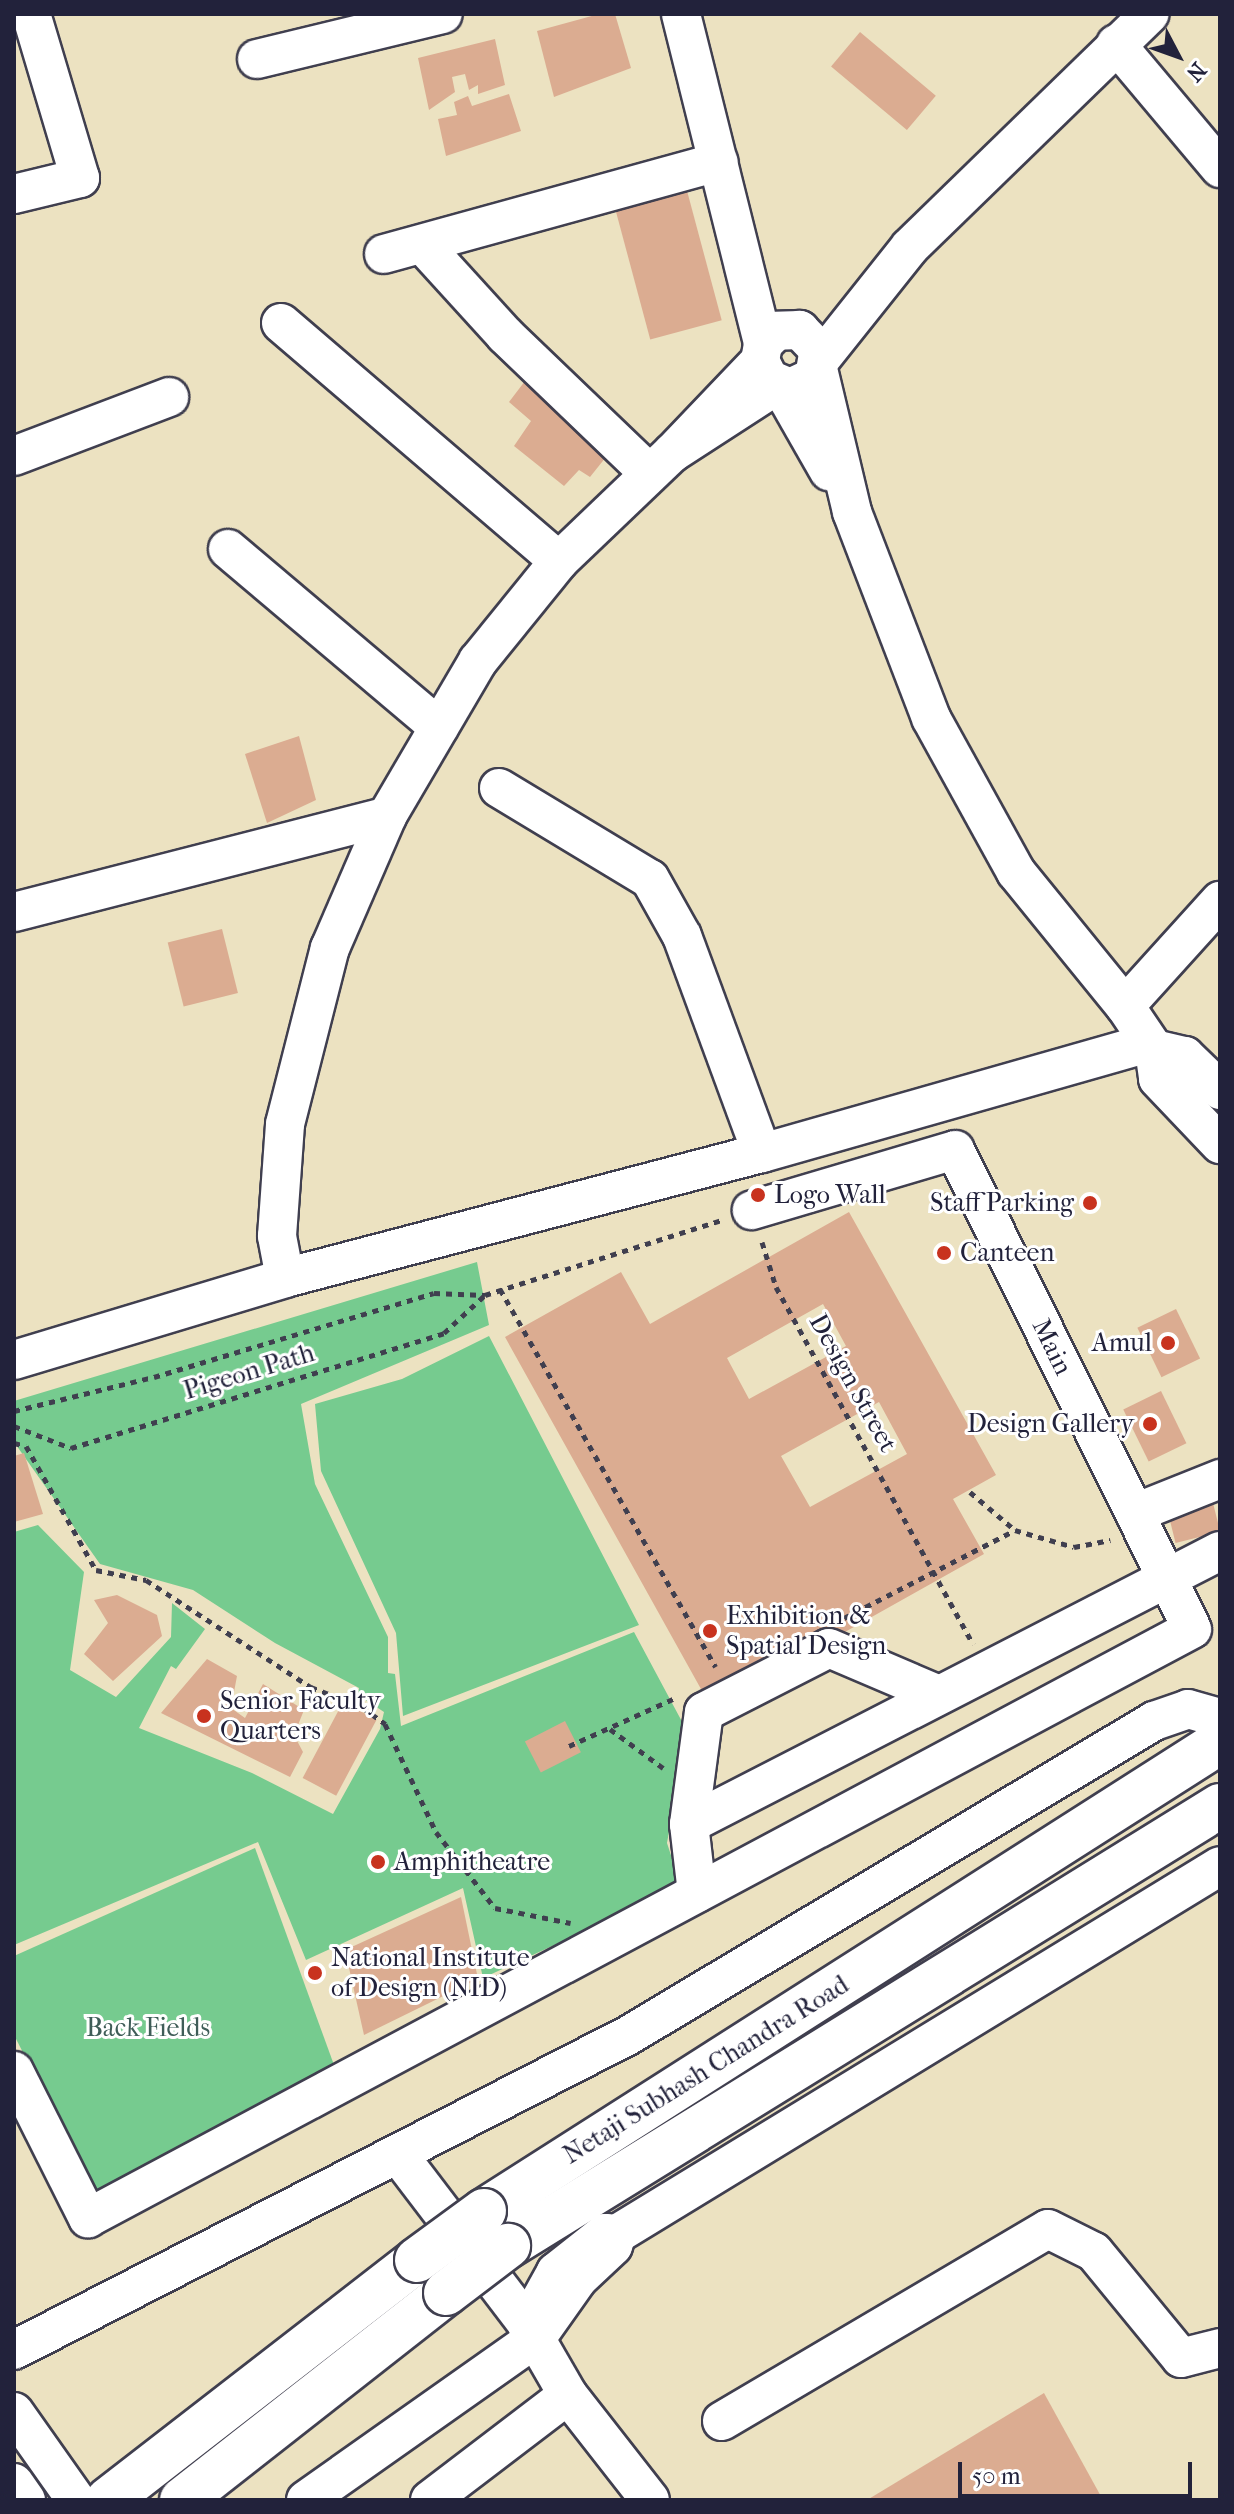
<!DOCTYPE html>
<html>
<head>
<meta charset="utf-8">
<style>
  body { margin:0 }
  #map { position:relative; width:1234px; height:2514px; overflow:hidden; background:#ece2c1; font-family:"IM FELL French Canon",serif }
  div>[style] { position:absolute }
  .green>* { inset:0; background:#76cb8f }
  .building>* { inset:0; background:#dbac91; transform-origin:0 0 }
  .path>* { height:5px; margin-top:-2.5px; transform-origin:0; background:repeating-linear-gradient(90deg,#403f4f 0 6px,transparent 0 12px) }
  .roads { filter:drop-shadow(2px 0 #403f4f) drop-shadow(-2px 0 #403f4f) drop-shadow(0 2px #403f4f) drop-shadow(0 -2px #403f4f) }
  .minor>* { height:38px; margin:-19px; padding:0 19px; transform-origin:19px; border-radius:19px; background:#fff }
  .major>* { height:44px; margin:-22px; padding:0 22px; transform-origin:22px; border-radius:22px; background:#fff }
  .bridges { filter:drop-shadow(2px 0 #403f4f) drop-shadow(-2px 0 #403f4f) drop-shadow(0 2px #403f4f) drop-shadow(0 -2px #403f4f) }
  .major-bridge>* { height:44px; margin:-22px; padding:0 22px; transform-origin:22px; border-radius:22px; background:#fff }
  .dots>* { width:22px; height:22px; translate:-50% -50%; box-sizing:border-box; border:4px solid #fff; border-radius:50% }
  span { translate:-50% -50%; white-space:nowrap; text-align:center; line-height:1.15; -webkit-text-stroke:6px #fff; paint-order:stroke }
  .poi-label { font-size:26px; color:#22223b }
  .left { translate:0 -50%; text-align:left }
  .right { translate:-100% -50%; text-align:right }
  .street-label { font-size:26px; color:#22223b }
  .park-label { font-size:26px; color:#3f5d58 }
  .frame { position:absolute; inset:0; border:16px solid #22223b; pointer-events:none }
  .north { position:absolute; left:1138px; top:16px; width:80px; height:80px; -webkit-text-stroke:6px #fff; paint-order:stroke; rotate:131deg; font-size:22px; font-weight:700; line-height:32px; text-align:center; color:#22223b }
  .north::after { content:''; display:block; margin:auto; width:28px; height:36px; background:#22223b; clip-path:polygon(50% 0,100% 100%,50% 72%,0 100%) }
  .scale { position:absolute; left:958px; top:2462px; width:234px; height:36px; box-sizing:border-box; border:4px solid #22223b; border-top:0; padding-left:10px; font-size:24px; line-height:28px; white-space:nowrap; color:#22223b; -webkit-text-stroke:6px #fff; paint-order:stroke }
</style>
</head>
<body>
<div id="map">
  <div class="green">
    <i style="clip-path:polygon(477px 1262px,489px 1325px,301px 1404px,315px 1484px,388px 1637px,388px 1673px,395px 1674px,401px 1726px,634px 1632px,687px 1731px,667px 1843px,681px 1886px,483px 1978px,463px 1888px,306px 1960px,258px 1842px,14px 1945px,14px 1532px,38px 1525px,84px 1572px,70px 1670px,116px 1697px,171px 1637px,172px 1603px,205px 1629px,176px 1669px,171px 1666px,139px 1728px,252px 1773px,333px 1814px,380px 1729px,384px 1712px,358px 1695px,359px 1688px,275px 1643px,193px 1590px,100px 1564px,14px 1442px,14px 1401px)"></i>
    <i style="clip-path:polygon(489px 1336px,639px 1625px,403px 1716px,396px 1633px,321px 1471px,315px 1404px,402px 1379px)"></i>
    <i style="clip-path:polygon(255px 1848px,334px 2065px,96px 2195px,14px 2035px,14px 1956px)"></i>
  </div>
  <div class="building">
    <i style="clip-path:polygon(599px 14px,615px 14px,631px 68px,554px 97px,537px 31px)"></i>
    <i style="left:860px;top:32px;width:99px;height:45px;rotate:40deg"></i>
    <i style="clip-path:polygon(495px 39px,505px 85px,478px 94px,478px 85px,469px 90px,465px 74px,452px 77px,455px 92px,429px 110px,418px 58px)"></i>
    <i style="clip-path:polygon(509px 94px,521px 131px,446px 156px,438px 119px,457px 115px,454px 102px,468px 96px,472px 106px)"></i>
    <i style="left:686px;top:187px;width:138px;height:74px;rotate:75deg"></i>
    <i style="clip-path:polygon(525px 381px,610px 452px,590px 477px,579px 470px,564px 486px,514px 446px,531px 421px,509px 402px)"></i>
    <i style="clip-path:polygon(299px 736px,316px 800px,267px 823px,245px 754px)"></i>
    <i style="left:222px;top:929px;width:66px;height:56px;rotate:76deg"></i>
    <i style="clip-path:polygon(evenodd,849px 1212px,996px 1475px,953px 1499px,984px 1554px,711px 1707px,505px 1337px,621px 1272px,650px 1324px,849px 1212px,823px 1304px,846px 1346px,749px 1399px,727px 1358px,823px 1304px,849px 1212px,879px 1402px,907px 1454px,810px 1507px,781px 1456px,879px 1402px)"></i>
    <i style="left:1176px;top:1309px;width:55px;height:43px;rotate:64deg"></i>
    <i style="left:1161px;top:1391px;width:58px;height:42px;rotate:64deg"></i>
    <i style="clip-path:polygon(24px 1453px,43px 1514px,14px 1522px,14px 1456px)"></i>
    <i style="left:1211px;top:1495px;width:38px;height:46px;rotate:76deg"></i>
    <i style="clip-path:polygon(117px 1595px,157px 1615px,162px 1636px,113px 1681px,84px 1654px,108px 1623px,94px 1600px)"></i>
    <i style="clip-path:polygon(207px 1659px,237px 1676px,231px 1708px,245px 1718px,263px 1684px,304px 1710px,294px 1735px,303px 1752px,290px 1777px,161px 1713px)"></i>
    <i style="left:343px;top:1702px;width:38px;height:86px;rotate:28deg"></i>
    <i style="left:565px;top:1721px;width:35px;height:45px;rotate:63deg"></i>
    <i style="clip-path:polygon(461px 1897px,478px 1979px,364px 2035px,345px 1950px)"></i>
    <i style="clip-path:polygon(1044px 2393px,1103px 2500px,867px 2500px)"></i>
  </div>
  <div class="path">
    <i style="left:762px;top:1242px;width:47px;rotate:72.7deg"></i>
    <i style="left:776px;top:1287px;width:408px;rotate:61.1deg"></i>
    <i style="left:500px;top:1289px;width:435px;rotate:60.3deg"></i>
    <i style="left:14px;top:1411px;width:144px;rotate:-13.7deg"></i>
    <i style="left:154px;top:1377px;width:292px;rotate:-16.7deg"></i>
    <i style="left:434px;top:1293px;width:51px;rotate:2.2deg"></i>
    <i style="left:485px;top:1295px;width:248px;rotate:-17.6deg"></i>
    <i style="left:14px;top:1426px;width:61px;rotate:21.1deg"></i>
    <i style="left:71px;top:1448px;width:390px;rotate:-17.1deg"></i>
    <i style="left:444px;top:1333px;width:56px;rotate:-42.8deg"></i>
    <i style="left:14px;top:1443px;width:12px;rotate:14deg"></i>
    <i style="left:26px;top:1446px;width:142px;rotate:60.6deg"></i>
    <i style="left:96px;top:1570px;width:51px;rotate:11.3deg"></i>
    <i style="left:146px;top:1580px;width:197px;rotate:33deg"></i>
    <i style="left:311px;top:1687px;width:55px;rotate:21.4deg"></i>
    <i style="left:362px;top:1707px;width:29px;rotate:36deg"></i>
    <i style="left:385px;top:1724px;width:119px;rotate:64.7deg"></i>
    <i style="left:436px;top:1832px;width:96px;rotate:52.2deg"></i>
    <i style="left:495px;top:1908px;width:77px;rotate:11.2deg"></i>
    <i style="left:970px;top:1492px;width:59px;rotate:40.2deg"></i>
    <i style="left:844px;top:1618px;width:192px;rotate:-27.2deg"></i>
    <i style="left:1015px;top:1530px;width:61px;rotate:16.1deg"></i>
    <i style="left:1074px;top:1547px;width:37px;rotate:-11deg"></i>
    <i style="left:610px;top:1729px;width:66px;rotate:36.3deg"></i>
    <i style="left:569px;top:1746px;width:114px;rotate:-24.3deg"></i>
  </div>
  <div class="roads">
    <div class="minor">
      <i style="left:681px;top:14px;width:340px;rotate:76deg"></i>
      <i style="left:1116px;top:44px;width:162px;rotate:50deg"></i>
      <i style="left:257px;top:59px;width:191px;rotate:-13.6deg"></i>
      <i style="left:14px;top:194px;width:68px;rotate:-13.6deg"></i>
      <i style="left:80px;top:178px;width:171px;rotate:-106.6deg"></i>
      <i style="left:425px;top:247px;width:119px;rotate:47.7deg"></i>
      <i style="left:505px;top:335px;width:198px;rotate:43.8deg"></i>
      <i style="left:384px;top:254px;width:347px;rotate:-15.4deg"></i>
      <i style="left:281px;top:323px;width:366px;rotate:40.6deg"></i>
      <i style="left:820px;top:360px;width:144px;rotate:-51.5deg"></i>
      <i style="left:910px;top:247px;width:334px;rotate:-44.2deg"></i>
      <i style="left:760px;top:361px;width:20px;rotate:63deg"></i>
      <i style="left:769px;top:379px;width:23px;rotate:23deg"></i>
      <i style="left:790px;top:388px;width:26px;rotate:-25deg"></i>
      <i style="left:814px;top:377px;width:27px;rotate:-80deg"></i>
      <i style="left:819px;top:350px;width:28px;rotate:-134deg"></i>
      <i style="left:800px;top:330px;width:24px;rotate:178deg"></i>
      <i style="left:776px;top:331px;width:18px;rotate:135deg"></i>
      <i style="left:763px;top:344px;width:17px;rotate:100deg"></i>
      <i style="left:760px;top:361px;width:127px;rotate:133.7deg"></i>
      <i style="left:672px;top:453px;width:125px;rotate:-32.9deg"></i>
      <i style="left:818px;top:369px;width:147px;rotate:76.6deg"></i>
      <i style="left:852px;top:512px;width:221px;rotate:69deg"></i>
      <i style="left:931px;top:718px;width:176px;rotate:61.1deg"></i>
      <i style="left:1016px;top:872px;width:173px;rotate:50.9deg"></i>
      <i style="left:1125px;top:1006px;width:52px;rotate:56deg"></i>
      <i style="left:1154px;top:1049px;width:30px;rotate:82deg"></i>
      <i style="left:1158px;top:1079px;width:90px;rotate:46.4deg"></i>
      <i style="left:781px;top:387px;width:97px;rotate:60.3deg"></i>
      <i style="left:14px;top:456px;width:166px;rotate:-20.8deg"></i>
      <i style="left:228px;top:549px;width:276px;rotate:40.2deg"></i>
      <i style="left:499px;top:788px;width:176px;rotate:31.1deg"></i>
      <i style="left:650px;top:879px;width:65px;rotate:60.7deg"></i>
      <i style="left:682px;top:936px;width:231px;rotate:69.8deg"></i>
      <i style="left:14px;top:912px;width:385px;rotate:-14.4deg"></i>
      <i style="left:387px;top:816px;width:180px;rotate:-59.6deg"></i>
      <i style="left:478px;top:661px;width:129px;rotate:-51deg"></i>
      <i style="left:559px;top:561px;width:156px;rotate:-43.7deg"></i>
      <i style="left:1125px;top:1006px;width:142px;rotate:-47.9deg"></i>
      <i style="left:1154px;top:1049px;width:32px;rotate:13deg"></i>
      <i style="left:1185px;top:1056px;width:49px;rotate:44.2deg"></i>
      <i style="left:285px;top:1278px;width:43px;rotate:-100.8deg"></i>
      <i style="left:277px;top:1236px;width:112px;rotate:-85.9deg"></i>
      <i style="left:285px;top:1124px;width:182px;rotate:-75.7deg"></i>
      <i style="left:330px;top:948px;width:144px;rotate:-66.6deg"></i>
      <i style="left:14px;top:1360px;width:283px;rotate:-16.8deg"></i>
      <i style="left:285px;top:1278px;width:493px;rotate:-14.7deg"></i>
      <i style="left:762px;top:1153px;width:402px;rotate:-15.9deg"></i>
      <i style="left:1135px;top:1513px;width:92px;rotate:-21.8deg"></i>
      <i style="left:689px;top:1824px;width:113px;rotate:-82.4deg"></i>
      <i style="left:704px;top:1712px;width:140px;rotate:-27.1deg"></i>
      <i style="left:829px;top:1648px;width:117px;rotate:23.1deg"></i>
      <i style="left:697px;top:1893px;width:69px;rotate:-96.6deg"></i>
      <i style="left:689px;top:1824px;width:597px;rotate:-27.21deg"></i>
      <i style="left:14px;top:2071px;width:165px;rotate:63.3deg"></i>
      <i style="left:88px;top:2218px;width:1251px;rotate:-28.08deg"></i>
      <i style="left:1192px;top:1629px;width:534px;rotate:-116.33deg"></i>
      <i style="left:955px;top:1150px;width:212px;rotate:163.5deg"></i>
      <i style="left:400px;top:2157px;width:210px;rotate:52.7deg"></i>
      <i style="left:527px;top:2324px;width:82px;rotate:60deg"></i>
      <i style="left:568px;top:2395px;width:133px;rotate:52deg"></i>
      <i style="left:617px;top:2234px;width:706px;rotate:-31.39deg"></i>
      <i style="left:14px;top:2350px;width:691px;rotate:-27.12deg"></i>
      <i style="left:629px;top:2035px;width:612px;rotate:-30.88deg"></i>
      <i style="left:1154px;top:1721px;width:36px;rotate:-19deg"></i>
      <i style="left:1188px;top:1709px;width:33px;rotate:16deg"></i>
      <i style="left:14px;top:2412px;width:108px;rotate:54.8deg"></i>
      <i style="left:722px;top:2421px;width:378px;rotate:-30.5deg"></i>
      <i style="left:1048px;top:2229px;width:51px;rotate:26.6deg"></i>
      <i style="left:1094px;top:2252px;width:137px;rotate:50.6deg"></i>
      <i style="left:1181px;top:2358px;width:40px;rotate:-14.4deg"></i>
      <i style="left:14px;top:2483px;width:21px;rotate:55deg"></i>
      <i style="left:306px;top:2500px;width:283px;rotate:-35.2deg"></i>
      <i style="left:537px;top:2337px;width:71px;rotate:-54.7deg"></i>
      <i style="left:578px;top:2279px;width:48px;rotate:-43.3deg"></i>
      <i style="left:613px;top:2246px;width:13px;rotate:-72deg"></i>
      <i style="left:617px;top:2234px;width:12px;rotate:-175deg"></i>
      <i style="left:605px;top:2233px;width:63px;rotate:141.5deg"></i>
      <i style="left:556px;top:2272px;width:60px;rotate:119.1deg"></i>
      <i style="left:430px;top:2500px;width:173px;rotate:-37.3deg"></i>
    </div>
    <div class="major">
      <i style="left:484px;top:2211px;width:873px;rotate:-32.51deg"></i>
      <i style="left:508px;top:2246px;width:837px;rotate:-31.72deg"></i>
      <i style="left:108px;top:2500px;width:391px;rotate:-37.8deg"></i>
      <i style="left:182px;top:2500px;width:335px;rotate:-38.1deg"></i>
    </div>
  </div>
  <div class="bridges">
    <div class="major-bridge">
      <i style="left:417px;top:2260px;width:83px;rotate:-36.2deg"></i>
      <i style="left:446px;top:2293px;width:78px;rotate:-37.2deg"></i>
    </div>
  </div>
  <div class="dots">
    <i style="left:758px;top:1195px;background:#c8321e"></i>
    <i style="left:1090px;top:1203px;background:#c8321e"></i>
    <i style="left:944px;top:1253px;background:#c8321e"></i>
    <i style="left:1168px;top:1343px;background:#c8321e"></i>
    <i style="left:1150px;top:1424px;background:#c8321e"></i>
    <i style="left:710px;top:1631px;background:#c8321e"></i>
    <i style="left:204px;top:1716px;background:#c8321e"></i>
    <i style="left:378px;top:1862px;background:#c8321e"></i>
    <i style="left:315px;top:1973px;background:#c8321e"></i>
  </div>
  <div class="poi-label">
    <span class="left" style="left:774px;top:1195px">Logo Wall</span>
    <span class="right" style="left:1074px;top:1203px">Staff Parking</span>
    <span class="left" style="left:960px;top:1253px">Canteen</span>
    <span class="right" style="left:1152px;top:1343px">Amul</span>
    <span class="right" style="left:1134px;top:1424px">Design Gallery</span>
    <span class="left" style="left:726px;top:1631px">Exhibition &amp;<br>Spatial Design</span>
    <span class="left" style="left:220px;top:1716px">Senior Faculty<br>Quarters</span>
    <span class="left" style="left:394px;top:1862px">Amphitheatre</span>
    <span class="left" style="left:331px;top:1973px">National Institute<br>of Design (NID)</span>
  </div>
  <div class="street-label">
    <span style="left:1052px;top:1347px;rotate:64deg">Main</span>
    <span style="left:249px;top:1372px;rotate:-17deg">Pigeon Path</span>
    <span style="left:853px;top:1383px;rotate:61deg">Design Street</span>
    <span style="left:706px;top:2070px;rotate:-32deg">Netaji Subhash Chandra Road</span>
  </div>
  <div class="park-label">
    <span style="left:148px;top:2028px">Back Fields</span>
  </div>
  <div class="frame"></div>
  <div class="north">N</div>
  <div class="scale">50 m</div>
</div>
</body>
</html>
